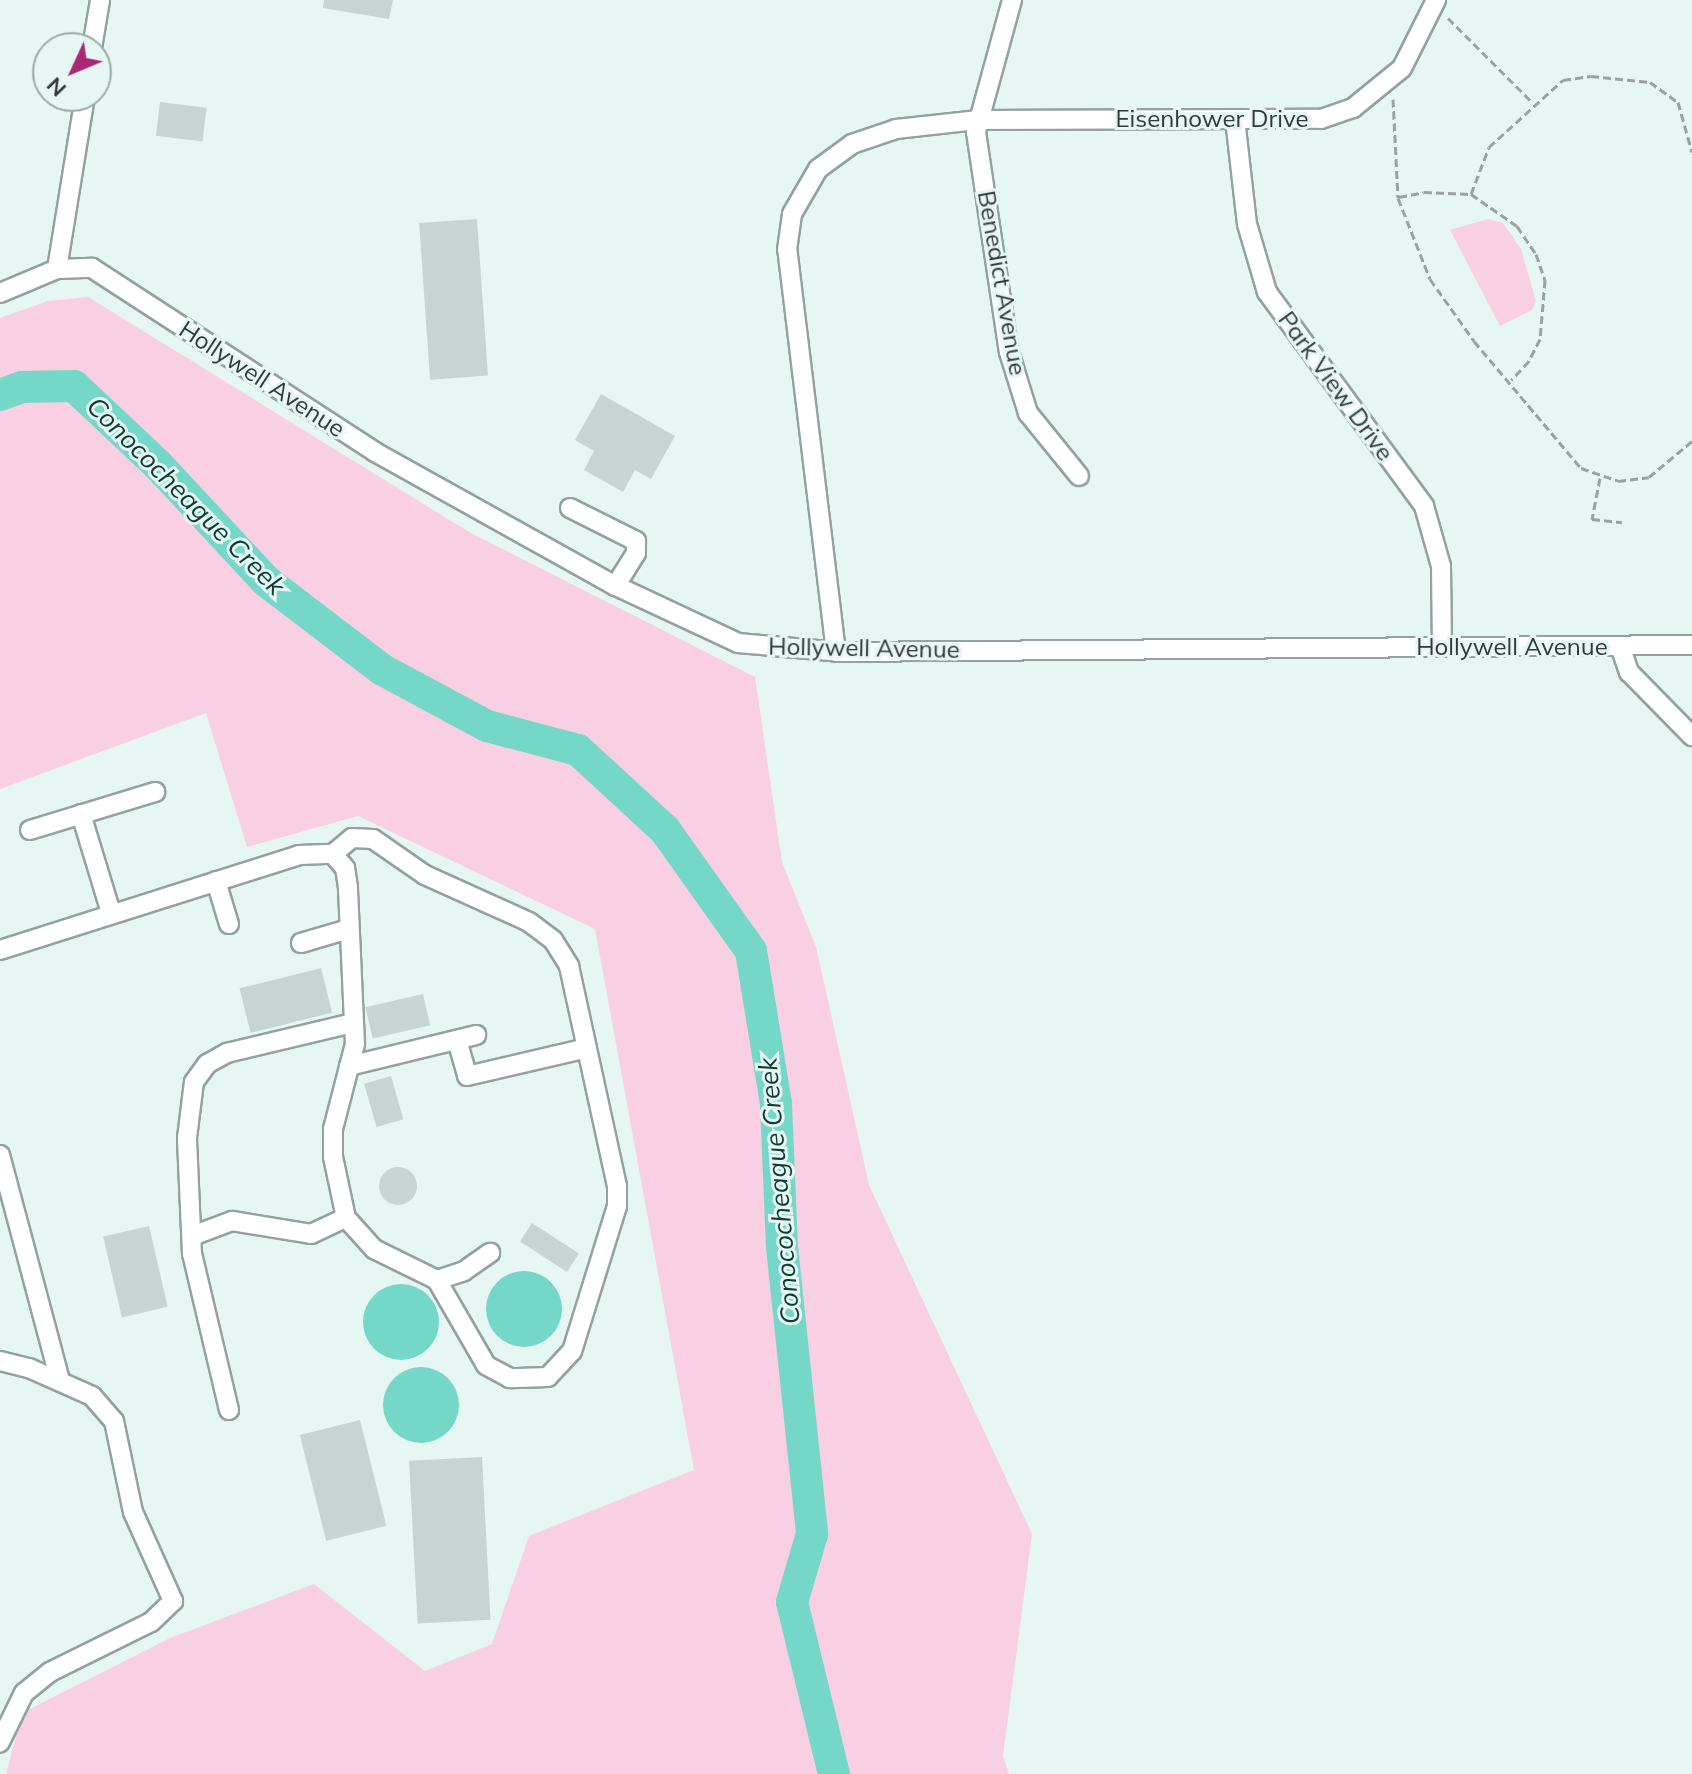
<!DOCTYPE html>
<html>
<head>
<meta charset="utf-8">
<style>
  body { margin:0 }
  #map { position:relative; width:1692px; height:1774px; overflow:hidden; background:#e6f6f2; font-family:Mulish,sans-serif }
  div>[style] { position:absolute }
  .green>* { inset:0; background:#f9cfe3 }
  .water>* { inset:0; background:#74d7c7 }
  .round { border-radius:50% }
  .river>* { height:32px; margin:-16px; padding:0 16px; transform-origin:16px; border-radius:16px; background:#74d7c7 }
  .building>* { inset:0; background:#c5d5d2; transform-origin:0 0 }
  .path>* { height:3px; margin-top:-1.5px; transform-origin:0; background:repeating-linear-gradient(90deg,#98a3a0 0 8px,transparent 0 12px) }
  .roads { filter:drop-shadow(2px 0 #92a29e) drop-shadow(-2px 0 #92a29e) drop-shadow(0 2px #92a29e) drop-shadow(0 -2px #92a29e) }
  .minor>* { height:18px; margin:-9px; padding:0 9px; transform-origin:9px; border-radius:9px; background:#fff }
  span { translate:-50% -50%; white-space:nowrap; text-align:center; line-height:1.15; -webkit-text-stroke:6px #e6f6f2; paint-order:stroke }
  .street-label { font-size:24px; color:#333938 }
  .water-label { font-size:26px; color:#0c3c35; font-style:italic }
  .north { position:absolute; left:32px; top:32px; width:80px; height:80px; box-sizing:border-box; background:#e6f6f2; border:2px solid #9eaaa8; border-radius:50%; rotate:226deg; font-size:22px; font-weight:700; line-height:32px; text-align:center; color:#333938 }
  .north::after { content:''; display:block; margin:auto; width:28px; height:36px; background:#a92977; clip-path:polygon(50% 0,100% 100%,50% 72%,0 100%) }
</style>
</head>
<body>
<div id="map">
  <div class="green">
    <i style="clip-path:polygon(1488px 219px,1503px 223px,1521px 249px,1536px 301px,1532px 310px,1500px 326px,1450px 230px)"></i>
    <i style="clip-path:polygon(88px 297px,469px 532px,755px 677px,782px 862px,816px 947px,869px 1185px,1032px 1534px,1003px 1756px,1009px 1774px,6px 1774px,22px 1713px,170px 1638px,314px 1584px,425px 1671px,492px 1644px,529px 1536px,694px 1470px,595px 929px,358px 816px,247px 847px,206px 713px,0 789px,0 318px,48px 301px)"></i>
  </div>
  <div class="water">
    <i class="round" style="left:486px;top:1271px;width:76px;height:76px"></i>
    <i class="round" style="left:363px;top:1284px;width:76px;height:76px"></i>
    <i class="round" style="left:383px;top:1367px;width:76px;height:76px"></i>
  </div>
  <div class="river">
    <i style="left:0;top:395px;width:23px;rotate:-20deg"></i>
    <i style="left:22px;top:387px;width:52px;rotate:-1.1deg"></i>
    <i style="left:74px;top:386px;width:115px;rotate:43.2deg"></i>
    <i style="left:158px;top:465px;width:158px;rotate:47deg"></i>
    <i style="left:266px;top:581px;width:145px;rotate:37.4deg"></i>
    <i style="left:381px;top:669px;width:120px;rotate:28.3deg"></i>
    <i style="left:487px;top:726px;width:94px;rotate:14.8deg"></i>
    <i style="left:578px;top:750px;width:118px;rotate:42.6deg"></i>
    <i style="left:665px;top:830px;width:148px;rotate:54.6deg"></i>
    <i style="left:751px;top:951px;width:155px;rotate:80.7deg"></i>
    <i style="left:776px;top:1104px;width:143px;rotate:87.6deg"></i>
    <i style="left:782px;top:1247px;width:289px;rotate:84deg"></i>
    <i style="left:812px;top:1534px;width:71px;rotate:106.4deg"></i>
    <i style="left:792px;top:1602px;width:177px;rotate:76.3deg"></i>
  </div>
  <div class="building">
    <i style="clip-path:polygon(324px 0,393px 0,389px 19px,323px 8px)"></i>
    <i style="left:160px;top:102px;width:47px;height:34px;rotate:7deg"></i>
    <i style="left:477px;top:219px;width:157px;height:58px;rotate:86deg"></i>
    <i style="clip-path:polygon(601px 394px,675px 436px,651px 479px,635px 470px,623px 492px,584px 470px,594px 451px,575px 440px)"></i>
    <i style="left:321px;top:968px;width:46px;height:84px;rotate:76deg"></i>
    <i style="left:423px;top:994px;width:32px;height:59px;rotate:77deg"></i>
    <i style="left:391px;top:1076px;width:45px;height:28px;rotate:74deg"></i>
    <i class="round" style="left:379px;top:1167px;width:38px;height:38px"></i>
    <i style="left:532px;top:1223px;width:56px;height:22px;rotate:33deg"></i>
    <i style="left:149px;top:1226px;width:83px;height:47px;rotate:77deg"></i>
    <i style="left:360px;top:1420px;width:109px;height:62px;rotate:76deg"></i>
    <i style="left:482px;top:1457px;width:163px;height:73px;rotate:87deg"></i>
  </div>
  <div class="path">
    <i style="left:1448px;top:18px;width:120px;rotate:45deg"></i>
    <i style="left:1393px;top:99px;width:99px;rotate:87.1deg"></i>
    <i style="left:1398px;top:198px;width:87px;rotate:68.4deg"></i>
    <i style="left:1430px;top:279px;width:76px;rotate:54.6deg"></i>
    <i style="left:1474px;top:341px;width:166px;rotate:49.9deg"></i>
    <i style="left:1581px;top:468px;width:39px;rotate:19deg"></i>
    <i style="left:1618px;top:481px;width:31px;rotate:-7deg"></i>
    <i style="left:1649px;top:477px;width:56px;rotate:-39.9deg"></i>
    <i style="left:1471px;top:194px;width:50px;rotate:-69deg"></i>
    <i style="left:1489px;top:147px;width:100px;rotate:-42.2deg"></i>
    <i style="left:1563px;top:80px;width:28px;rotate:-8deg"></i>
    <i style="left:1591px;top:76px;width:59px;rotate:5.8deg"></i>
    <i style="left:1650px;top:82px;width:34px;rotate:36deg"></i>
    <i style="left:1678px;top:102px;width:52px;rotate:74.4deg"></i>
    <i style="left:1399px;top:197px;width:25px;rotate:-11deg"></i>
    <i style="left:1424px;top:192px;width:47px;rotate:2.4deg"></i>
    <i style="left:1471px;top:194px;width:56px;rotate:34.8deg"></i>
    <i style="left:1517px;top:226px;width:34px;rotate:56deg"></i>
    <i style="left:1536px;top:254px;width:28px;rotate:71deg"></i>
    <i style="left:1545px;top:280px;width:59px;rotate:94.8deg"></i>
    <i style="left:1540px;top:339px;width:25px;rotate:117deg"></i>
    <i style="left:1529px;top:361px;width:26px;rotate:133deg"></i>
    <i style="left:1600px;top:478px;width:42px;rotate:101deg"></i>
    <i style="left:1592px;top:519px;width:30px;rotate:6deg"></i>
  </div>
  <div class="roads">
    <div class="minor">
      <i style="left:1012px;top:0;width:137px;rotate:105.3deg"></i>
      <i style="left:976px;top:132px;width:222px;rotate:81.5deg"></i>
      <i style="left:1009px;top:352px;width:64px;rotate:72.7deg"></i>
      <i style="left:1028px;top:413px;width:81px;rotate:51deg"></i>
      <i style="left:92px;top:48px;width:49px;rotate:-80.5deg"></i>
      <i style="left:1235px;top:119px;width:106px;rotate:83.5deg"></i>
      <i style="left:1247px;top:224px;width:71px;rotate:73.6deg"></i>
      <i style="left:1267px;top:292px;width:265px;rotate:53.7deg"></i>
      <i style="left:1424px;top:506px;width:62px;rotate:74.2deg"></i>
      <i style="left:1441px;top:566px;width:81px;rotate:89.3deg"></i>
      <i style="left:57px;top:269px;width:175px;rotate:-80.8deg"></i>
      <i style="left:0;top:293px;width:62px;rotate:-22.8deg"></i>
      <i style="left:57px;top:269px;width:35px;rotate:-2deg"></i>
      <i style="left:92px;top:268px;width:338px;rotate:33deg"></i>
      <i style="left:375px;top:452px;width:271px;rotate:29.1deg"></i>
      <i style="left:612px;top:584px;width:139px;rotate:25.1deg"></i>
      <i style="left:738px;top:643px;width:102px;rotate:5deg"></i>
      <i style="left:840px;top:652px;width:852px;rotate:-0.47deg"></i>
      <i style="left:570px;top:508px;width:74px;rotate:26.6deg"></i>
      <i style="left:636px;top:541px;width:12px;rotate:90deg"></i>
      <i style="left:636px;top:553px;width:39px;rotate:122deg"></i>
      <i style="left:1620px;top:646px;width:28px;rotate:71deg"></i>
      <i style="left:1629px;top:672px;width:90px;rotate:45.5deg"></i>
      <i style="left:836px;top:652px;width:405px;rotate:-96.9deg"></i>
      <i style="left:787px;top:250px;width:36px;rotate:-82deg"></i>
      <i style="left:792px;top:214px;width:52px;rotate:-60deg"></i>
      <i style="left:818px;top:169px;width:42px;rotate:-36.3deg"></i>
      <i style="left:852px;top:144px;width:46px;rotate:-18.8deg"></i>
      <i style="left:896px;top:129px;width:81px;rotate:-6.3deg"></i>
      <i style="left:977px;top:120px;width:344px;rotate:-0.2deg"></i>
      <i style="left:1321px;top:119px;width:34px;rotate:-19deg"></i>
      <i style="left:1353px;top:108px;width:63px;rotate:-39.2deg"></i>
      <i style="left:1402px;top:68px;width:76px;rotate:-63.4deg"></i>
      <i style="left:81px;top:814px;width:103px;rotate:73.1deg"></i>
      <i style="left:30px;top:830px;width:131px;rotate:-16.9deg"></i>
      <i style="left:216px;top:881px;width:45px;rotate:73.2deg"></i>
      <i style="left:301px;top:943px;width:50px;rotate:-16.3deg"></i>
      <i style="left:0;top:950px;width:314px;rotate:-17.6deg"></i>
      <i style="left:299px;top:855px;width:34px;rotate:-2deg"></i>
      <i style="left:333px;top:854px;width:25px;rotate:-40deg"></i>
      <i style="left:352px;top:838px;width:21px;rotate:3deg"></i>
      <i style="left:373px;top:839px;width:63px;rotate:34.7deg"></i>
      <i style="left:425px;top:875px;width:114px;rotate:24.3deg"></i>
      <i style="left:529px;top:922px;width:30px;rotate:37deg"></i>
      <i style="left:553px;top:940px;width:31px;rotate:58deg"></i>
      <i style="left:569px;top:966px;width:225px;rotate:77.7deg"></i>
      <i style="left:617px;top:1186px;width:20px;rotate:90deg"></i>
      <i style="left:617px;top:1206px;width:152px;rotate:107.2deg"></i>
      <i style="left:572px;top:1351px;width:35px;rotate:133deg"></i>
      <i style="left:548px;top:1377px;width:38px;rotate:178deg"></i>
      <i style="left:510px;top:1378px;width:27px;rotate:-152deg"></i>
      <i style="left:486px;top:1365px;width:98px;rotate:-120deg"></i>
      <i style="left:437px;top:1280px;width:70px;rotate:-153.8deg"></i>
      <i style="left:374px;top:1249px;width:42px;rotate:-132.1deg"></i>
      <i style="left:346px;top:1218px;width:62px;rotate:-102deg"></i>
      <i style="left:333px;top:1157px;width:28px;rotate:-90deg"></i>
      <i style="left:333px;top:1129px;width:88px;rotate:-75.5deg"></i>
      <i style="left:355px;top:1044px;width:157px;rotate:-92.6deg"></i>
      <i style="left:348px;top:887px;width:19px;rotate:-99deg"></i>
      <i style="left:345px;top:868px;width:18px;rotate:-131deg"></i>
      <i style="left:457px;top:1040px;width:37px;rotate:74deg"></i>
      <i style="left:467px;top:1076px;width:123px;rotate:-13.1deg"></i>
      <i style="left:349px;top:1066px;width:131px;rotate:-13.7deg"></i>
      <i style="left:0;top:1155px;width:234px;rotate:75.1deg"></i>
      <i style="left:192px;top:1236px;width:43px;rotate:-20.6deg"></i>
      <i style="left:232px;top:1221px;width:80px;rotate:9.3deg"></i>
      <i style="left:311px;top:1234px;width:38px;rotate:-25deg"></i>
      <i style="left:437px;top:1280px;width:28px;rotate:-18deg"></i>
      <i style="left:464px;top:1271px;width:32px;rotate:-35deg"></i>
      <i style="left:0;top:1361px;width:30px;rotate:14deg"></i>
      <i style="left:29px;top:1368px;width:69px;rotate:24deg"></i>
      <i style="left:92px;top:1396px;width:33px;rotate:49deg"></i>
      <i style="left:114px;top:1421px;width:93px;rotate:78.2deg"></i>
      <i style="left:133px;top:1512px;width:98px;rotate:65.8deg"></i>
      <i style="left:173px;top:1601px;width:30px;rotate:136deg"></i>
      <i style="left:151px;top:1622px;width:113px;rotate:153.7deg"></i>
      <i style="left:50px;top:1672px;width:33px;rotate:141deg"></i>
      <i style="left:24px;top:1693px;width:55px;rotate:116.1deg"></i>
      <i style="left:229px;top:1410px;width:160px;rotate:-103.3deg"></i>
      <i style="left:192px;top:1254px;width:116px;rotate:-92.5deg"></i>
      <i style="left:187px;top:1138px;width:56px;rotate:-82.9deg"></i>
      <i style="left:194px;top:1082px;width:22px;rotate:-54deg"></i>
      <i style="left:207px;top:1064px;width:23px;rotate:-29deg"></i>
      <i style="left:227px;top:1053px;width:130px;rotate:-13.4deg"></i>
    </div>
  </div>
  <div class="street-label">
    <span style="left:1212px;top:119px">Eisenhower Drive</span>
    <span style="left:1002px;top:283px;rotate:80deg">Benedict Avenue</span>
    <span style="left:262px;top:379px;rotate:33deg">Hollywell Avenue</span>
    <span style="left:1336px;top:386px;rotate:54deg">Park View Drive</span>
    <span style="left:1512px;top:647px">Hollywell Avenue</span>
    <span style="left:864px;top:648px;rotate:1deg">Hollywell Avenue</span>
  </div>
  <div class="water-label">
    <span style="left:186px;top:496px;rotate:45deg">Conococheague Creek</span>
    <span style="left:779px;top:1191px;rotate:-95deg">Conococheague Creek</span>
  </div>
  <div class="north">N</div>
</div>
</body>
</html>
